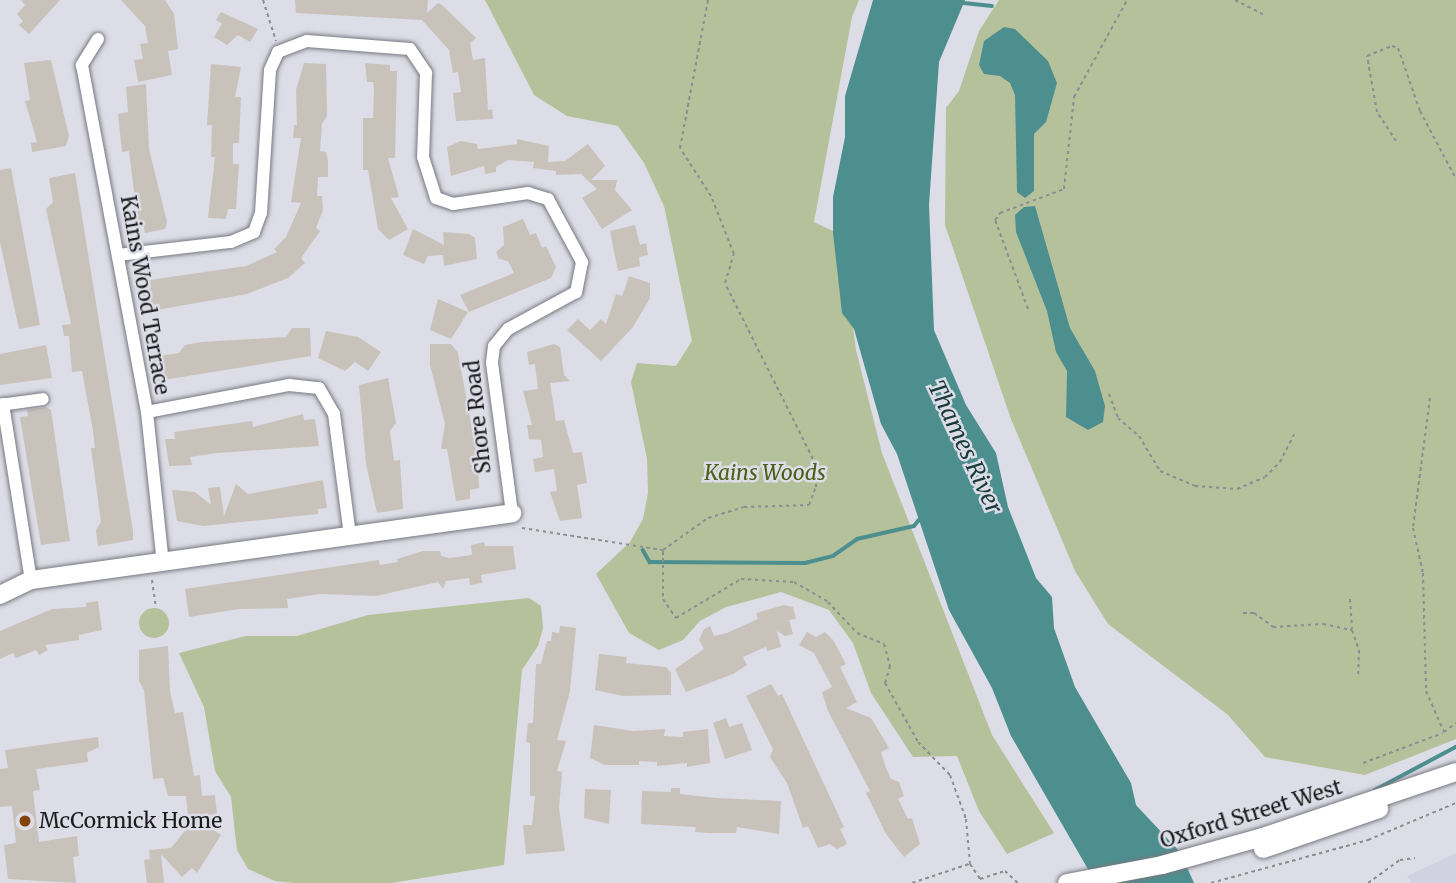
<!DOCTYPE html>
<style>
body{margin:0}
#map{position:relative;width:1456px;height:883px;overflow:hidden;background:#dddde7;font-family:Merriweather,serif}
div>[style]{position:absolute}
.built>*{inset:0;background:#d1d1e2}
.green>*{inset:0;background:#b5c19a}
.round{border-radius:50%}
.water>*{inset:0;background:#4d8f8f}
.stream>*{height:3.5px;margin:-1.75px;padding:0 1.75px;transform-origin:1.75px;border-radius:1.75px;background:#4d8f8f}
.building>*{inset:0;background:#c9c2ba}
.path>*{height:2px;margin-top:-1px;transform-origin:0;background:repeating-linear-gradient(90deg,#8c8c93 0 3.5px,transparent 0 7px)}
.roads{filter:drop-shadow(0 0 2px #787881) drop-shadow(0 0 2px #787881)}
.street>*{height:12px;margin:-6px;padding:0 6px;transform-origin:6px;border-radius:6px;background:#fff}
.secondary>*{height:18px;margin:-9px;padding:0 9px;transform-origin:9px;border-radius:9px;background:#fff}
.dots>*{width:19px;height:19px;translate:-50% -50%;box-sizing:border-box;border:4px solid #dddde7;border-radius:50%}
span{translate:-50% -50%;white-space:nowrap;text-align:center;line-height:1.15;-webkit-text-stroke:5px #dddde7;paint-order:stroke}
.street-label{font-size:21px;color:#1b1b1e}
.park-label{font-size:21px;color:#4d5e16;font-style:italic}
.poi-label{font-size:21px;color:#1b1b1e}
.left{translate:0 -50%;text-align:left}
.water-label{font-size:23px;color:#193a3a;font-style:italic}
</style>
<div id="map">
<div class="built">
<i style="clip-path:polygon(1456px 853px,1456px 883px,1412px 883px,1407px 876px)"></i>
</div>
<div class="green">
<i style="clip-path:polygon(485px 0,859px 0,852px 17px,814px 222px,841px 235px,856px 350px,882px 453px,992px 735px,1054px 833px,1007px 854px,979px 811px,957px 756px,913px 757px,871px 693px,853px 643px,829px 610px,781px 592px,726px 607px,700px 621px,683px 640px,659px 650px,629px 633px,596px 574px,630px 542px,643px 519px,648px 493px,647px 459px,631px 382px,637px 363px,676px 366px,692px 341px,664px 206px,644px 163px,618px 126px,567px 116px,534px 95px)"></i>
<i style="clip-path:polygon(999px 0,1456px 0,1456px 739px,1365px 775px,1265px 757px,1227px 714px,1108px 624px,1075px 571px,1011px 419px,945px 225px,946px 108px,959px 91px,979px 31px)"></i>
<i style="clip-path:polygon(529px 598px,541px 606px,543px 628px,538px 646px,522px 670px,504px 865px,391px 883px,293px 883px,275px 881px,248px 869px,237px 850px,231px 797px,215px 771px,204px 707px,179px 653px,246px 636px,297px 636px,368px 615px)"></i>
<i class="round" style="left:139px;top:608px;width:30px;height:30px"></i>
</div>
<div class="water">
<i style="clip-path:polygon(873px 0,965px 0,939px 62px,929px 205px,934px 330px,966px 405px,996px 453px,1008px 507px,1036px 578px,1052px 597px,1054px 628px,1075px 687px,1131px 783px,1136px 805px,1180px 852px,1194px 883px,1096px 883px,1011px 736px,992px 688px,949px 610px,897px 454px,881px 424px,854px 329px,842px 313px,833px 233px,833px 197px,845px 137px,845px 96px)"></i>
<i style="clip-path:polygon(1004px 27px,1015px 29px,1048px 61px,1057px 83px,1046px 122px,1034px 134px,1034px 191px,1025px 198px,1017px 192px,1015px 95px,1010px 83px,1000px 76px,984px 74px,979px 65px,984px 41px)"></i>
<i style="clip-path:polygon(1035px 206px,1070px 328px,1095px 371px,1105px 406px,1103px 422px,1088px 430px,1066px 417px,1067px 371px,1056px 352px,1047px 311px,1016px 232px,1015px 215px,1024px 207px)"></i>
</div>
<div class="stream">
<i style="left:964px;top:3px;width:28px;rotate:6deg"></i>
<i style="left:643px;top:550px;width:14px;rotate:60deg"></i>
<i style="left:650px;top:562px;width:155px;rotate:0.4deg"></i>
<i style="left:805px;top:563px;width:29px;rotate:-14deg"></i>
<i style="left:833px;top:556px;width:29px;rotate:-35deg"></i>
<i style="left:857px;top:539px;width:58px;rotate:-12.8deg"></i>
<i style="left:914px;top:526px;width:8px;rotate:-50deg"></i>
<i style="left:1375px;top:790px;width:92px;rotate:-28deg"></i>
</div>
<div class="building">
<i style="clip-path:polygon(21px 0,60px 0,29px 34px,19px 25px,23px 21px,17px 14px,25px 5px)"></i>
<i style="clip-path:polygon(121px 0,165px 0,174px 14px,178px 49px,168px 51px,172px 75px,138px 82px,134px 60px,143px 59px,140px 44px,148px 43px,145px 26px)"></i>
<i style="clip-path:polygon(295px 0,428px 0,427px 13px,438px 3px,442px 5px,476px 38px,470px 43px,473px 60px,485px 58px,488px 110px,492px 109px,493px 119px,456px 121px,453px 93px,461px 92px,458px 72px,453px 73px,449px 50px,422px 20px,296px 13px)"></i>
<i style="clip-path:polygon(221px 12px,258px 29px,250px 42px,238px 35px,227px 45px,214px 37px,222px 24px,216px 20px)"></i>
<i style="clip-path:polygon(51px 60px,69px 136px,66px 146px,32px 152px,31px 143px,37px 142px,25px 101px,30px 100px,24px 63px)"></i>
<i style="clip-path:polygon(304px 63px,326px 64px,327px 116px,322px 124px,320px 151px,326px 152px,328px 161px,328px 177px,318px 177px,317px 196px,322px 196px,323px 210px,316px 228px,320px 231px,301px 258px,305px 263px,288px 278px,247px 294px,145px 312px,142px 293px,151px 288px,150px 280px,246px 266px,277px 252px,274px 249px,286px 237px,301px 203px,291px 202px,301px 138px,293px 138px,294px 125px,297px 125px,296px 90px)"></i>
<i style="clip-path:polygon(365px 63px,390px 65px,390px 71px,397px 71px,395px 158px,388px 158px,399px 197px,391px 198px,408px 229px,389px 240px,378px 229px,368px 170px,363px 170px,363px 118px,373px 118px,374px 89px,373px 82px,367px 82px)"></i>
<i style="clip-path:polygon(211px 64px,241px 67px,235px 97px,241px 97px,239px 143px,233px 143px,233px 164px,239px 164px,236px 209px,228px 209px,226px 219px,208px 218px,215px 157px,211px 157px,212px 125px,207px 125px)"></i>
<i style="clip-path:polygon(146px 84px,149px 149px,167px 222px,165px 229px,145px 233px,143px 223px,138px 224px,129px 151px,122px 152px,118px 114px,128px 112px,126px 87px)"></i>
<i style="clip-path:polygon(517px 139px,549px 146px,548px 162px,565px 161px,588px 144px,605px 166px,591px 180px,617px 180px,615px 190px,632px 210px,602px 229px,582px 198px,597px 189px,581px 174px,556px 175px,556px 171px,533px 168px,534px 162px,508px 160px,496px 167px,496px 172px,485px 174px,484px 166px,451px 176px,447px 147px,461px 141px,477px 144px,478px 149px,517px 144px)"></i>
<i style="clip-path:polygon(11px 168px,40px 325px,19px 329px,0 242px,0 170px)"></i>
<i style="clip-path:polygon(75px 173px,133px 531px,133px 540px,98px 546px,96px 530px,101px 522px,91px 448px,95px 448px,93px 431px,82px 371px,72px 372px,69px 336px,64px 336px,62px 325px,71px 324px,46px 209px,53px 202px,49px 178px)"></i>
<i style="clip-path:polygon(523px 219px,530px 235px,536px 233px,542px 248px,546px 246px,556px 267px,551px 278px,469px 312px,460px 295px,514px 273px,508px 261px,499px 259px,496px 252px,504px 245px,503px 227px)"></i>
<i style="clip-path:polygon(635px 225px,640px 245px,646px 243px,648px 255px,639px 257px,640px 266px,618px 271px,610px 231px)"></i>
<i style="clip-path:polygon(413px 229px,444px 245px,443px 232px,469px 234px,475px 238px,477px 259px,444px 266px,443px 255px,428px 256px,424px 264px,403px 255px)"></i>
<i style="clip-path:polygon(629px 276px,650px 283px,650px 298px,633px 327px,601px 361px,567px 330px,578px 319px,590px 330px,601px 319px,606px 324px,616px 294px,622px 296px)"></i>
<i style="clip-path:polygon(438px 299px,468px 312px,451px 339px,430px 330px)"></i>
<i style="clip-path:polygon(292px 328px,310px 328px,311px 356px,157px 381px,153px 357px,179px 353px,185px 345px,201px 342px,286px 337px)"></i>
<i style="clip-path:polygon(326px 331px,358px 337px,381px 352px,368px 371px,355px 362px,345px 371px,318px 358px)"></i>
<i style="clip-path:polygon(430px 344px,451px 344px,458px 353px,478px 461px,479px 488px,470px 490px,470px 499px,456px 501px,447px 449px,441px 449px,445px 424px,430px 365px)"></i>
<i style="clip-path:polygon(554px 344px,560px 347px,564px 375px,570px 381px,550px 383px,556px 421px,564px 420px,573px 453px,582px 452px,587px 483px,577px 485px,582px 518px,560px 521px,550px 492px,557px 491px,554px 469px,535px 472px,533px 459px,543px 457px,541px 440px,529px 439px,527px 425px,532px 425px,523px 391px,538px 389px,535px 364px,529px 365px,527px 352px)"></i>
<i style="clip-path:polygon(46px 345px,52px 378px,0 385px,0 354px)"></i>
<i style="clip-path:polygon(388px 378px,396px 423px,390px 431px,394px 461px,400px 460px,403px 509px,377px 513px,366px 464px,359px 385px)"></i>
<i style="clip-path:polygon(46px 407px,51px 410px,70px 541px,41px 545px,20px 417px,28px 416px,27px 410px)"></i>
<i style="clip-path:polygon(303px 414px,304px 420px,315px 419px,319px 446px,217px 453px,190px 457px,192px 465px,169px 466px,165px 439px,175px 439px,174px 432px,252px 421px,253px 427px)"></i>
<i style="clip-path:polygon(323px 480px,327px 508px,318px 509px,318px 514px,203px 526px,177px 521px,172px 490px,195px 492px,211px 505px,208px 488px,220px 487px,224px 516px,236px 484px,248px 494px)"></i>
<i style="clip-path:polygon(484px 542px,485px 546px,513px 546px,516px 569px,481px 575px,482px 583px,470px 585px,469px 578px,446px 581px,443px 589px,438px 582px,376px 596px,320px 594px,287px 599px,288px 608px,239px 609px,189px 617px,185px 589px,379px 560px,380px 565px,398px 562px,397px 559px,423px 551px,440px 551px,441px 556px,450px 558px,472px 555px,471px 545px)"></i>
<i style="clip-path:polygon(98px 601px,102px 630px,79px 635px,79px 640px,45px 645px,48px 650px,39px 655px,36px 650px,16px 658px,13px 653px,0 659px,0 631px,52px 609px,86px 607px,86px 603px)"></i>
<i style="clip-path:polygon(784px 605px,793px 607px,796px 619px,789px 620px,793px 634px,785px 636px,777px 631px,781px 647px,767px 651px,766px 647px,743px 657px,747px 665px,733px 674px,686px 692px,675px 669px,704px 649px,699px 640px,704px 629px,710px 626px,714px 636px,727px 633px,758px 619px,756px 613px)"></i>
<i style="clip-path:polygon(560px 626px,576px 628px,570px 691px,557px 740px,566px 741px,557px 771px,562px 772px,559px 808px,565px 851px,526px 854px,523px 825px,532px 825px,535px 796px,530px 796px,530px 743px,526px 742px,528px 723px,533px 723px,536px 664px,541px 664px,547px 641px,551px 641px,552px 632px,559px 633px)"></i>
<i style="clip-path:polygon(807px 632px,816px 637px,825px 632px,833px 640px,846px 664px,840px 667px,857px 702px,846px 708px,871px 718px,889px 748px,881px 752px,886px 768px,891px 779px,899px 782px,904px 796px,898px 799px,908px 819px,912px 818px,920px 844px,904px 857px,886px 834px,866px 793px,870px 791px,828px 711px,822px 692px,832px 687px,814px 653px,799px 645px)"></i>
<i style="clip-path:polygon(168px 646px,170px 692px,175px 713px,183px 712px,194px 776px,200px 775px,202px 796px,215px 795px,217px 814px,194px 817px,221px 835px,197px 873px,192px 868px,182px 877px,161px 854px,164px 883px,147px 883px,144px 860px,150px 859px,149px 850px,171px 848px,189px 826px,186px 796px,168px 796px,163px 778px,153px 779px,144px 690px,139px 681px,139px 650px)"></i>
<i style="clip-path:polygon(599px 654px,627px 657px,626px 663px,666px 667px,671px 673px,671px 695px,623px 696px,595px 690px)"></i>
<i style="clip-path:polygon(771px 684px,778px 696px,782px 694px,844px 827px,840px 829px,847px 844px,837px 849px,830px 844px,818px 848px,808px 826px,803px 828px,787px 783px,770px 757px,773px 749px,746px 696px)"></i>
<i style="clip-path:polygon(726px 718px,729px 727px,742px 723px,752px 750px,725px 759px,713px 723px)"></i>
<i style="clip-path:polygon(594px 725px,633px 731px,665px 729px,664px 736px,683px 737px,683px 732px,708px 729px,710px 763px,687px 767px,687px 763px,657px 766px,657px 762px,639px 761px,639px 765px,605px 765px,590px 758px)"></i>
<i style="clip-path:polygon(98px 737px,99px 747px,87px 753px,88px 762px,36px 769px,40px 790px,33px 791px,39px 842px,77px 836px,79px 856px,73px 857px,76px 883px,8px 879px,4px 845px,16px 843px,12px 806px,0 807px,0 769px,8px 768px,5px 750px)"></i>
<i style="clip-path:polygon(671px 788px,680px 788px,680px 794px,717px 798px,781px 801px,779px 834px,737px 827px,736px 833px,709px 833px,695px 832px,696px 827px,641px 824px,642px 791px,671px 792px)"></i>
<i style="clip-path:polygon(585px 789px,611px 790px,609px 824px,584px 818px)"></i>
</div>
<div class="path">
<i style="left:263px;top:0;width:43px;rotate:72.4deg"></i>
<i style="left:1235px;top:0;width:34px;rotate:27deg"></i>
<i style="left:1396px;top:141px;width:35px;rotate:-123deg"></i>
<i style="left:1377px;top:112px;width:57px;rotate:-100.1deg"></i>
<i style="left:1367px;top:56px;width:27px;rotate:-22deg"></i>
<i style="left:1392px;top:46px;width:6px;rotate:18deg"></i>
<i style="left:1398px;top:48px;width:67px;rotate:70.8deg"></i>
<i style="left:1420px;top:111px;width:77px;rotate:62.1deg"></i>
<i style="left:1028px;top:309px;width:95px;rotate:-110.3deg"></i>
<i style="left:995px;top:220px;width:9px;rotate:-54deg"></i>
<i style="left:1000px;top:213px;width:68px;rotate:-20.6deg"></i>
<i style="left:1064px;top:189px;width:93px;rotate:-83.8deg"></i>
<i style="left:1074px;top:97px;width:111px;rotate:-61.3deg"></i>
<i style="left:1109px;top:394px;width:26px;rotate:69deg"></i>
<i style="left:1118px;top:418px;width:28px;rotate:41deg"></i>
<i style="left:1139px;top:436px;width:41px;rotate:59deg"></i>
<i style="left:1160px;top:471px;width:38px;rotate:23deg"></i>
<i style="left:1195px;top:486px;width:42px;rotate:4.1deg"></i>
<i style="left:1237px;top:489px;width:30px;rotate:-23deg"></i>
<i style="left:1265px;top:477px;width:21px;rotate:-45deg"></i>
<i style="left:1280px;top:462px;width:31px;rotate:-63deg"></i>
<i style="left:1430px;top:398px;width:131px;rotate:97.5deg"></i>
<i style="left:1413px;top:528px;width:46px;rotate:77.5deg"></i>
<i style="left:1423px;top:573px;width:118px;rotate:88.5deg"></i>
<i style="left:1426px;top:691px;width:45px;rotate:66.3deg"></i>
<i style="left:1444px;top:732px;width:15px;rotate:-37deg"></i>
<i style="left:522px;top:528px;width:143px;rotate:8.9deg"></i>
<i style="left:663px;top:550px;width:55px;rotate:-35.4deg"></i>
<i style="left:708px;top:518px;width:38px;rotate:-17deg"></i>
<i style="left:744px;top:507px;width:65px;rotate:-1.8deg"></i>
<i style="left:809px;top:505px;width:19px;rotate:-69deg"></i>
<i style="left:816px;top:487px;width:22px;rotate:-90deg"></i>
<i style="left:816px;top:465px;width:203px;rotate:-116.6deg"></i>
<i style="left:725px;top:283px;width:30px;rotate:-73deg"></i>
<i style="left:734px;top:254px;width:62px;rotate:-111.6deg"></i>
<i style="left:711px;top:196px;width:57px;rotate:-122.9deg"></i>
<i style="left:680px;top:148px;width:151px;rotate:-79.3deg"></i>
<i style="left:663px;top:551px;width:48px;rotate:90deg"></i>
<i style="left:663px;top:599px;width:23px;rotate:56deg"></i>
<i style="left:676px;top:618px;width:76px;rotate:-31deg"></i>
<i style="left:741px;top:579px;width:53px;rotate:3.2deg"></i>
<i style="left:794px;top:582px;width:39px;rotate:30deg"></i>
<i style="left:828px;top:602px;width:42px;rotate:46.9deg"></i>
<i style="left:857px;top:633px;width:29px;rotate:22deg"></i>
<i style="left:884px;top:644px;width:23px;rotate:75deg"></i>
<i style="left:890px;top:666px;width:18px;rotate:106deg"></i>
<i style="left:885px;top:683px;width:68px;rotate:60.8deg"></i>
<i style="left:918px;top:742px;width:46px;rotate:45.9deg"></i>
<i style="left:950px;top:775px;width:47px;rotate:70deg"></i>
<i style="left:966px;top:819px;width:45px;rotate:84.9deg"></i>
<i style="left:970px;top:864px;width:18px;rotate:56deg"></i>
<i style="left:980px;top:879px;width:26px;rotate:-18deg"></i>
<i style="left:1005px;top:871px;width:18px;rotate:43deg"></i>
<i style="left:152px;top:580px;width:28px;rotate:82deg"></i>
<i style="left:1350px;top:599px;width:30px;rotate:86deg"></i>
<i style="left:1243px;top:613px;width:11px"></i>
<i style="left:1254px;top:613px;width:24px;rotate:36deg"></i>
<i style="left:1273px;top:627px;width:50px;rotate:-3.4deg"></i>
<i style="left:1323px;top:624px;width:30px;rotate:12deg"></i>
<i style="left:1352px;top:630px;width:21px;rotate:71deg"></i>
<i style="left:1359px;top:650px;width:26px;rotate:92deg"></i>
<i style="left:1363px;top:763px;width:85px;rotate:-20.6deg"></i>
<i style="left:912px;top:883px;width:60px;rotate:-18.4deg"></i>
<i style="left:1211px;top:883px;width:163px;rotate:-15.3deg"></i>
<i style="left:1368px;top:840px;width:95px;rotate:-22.8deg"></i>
<i style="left:1368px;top:883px;width:39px;rotate:-36deg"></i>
<i style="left:1400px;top:860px;width:15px;rotate:-8deg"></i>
</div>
<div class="roads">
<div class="street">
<i style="left:98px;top:39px;width:31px;rotate:122deg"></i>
<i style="left:82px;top:65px;width:353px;rotate:79.4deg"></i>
<i style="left:147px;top:412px;width:152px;rotate:84deg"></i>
<i style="left:118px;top:255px;width:114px;rotate:-6.6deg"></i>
<i style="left:231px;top:242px;width:25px;rotate:-23deg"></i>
<i style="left:254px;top:232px;width:20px;rotate:-70deg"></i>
<i style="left:261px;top:213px;width:143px;rotate:-86.4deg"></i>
<i style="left:270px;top:70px;width:20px;rotate:-66deg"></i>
<i style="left:278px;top:52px;width:31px;rotate:-21deg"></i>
<i style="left:307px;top:41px;width:103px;rotate:4.4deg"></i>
<i style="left:410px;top:49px;width:29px;rotate:56deg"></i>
<i style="left:426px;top:73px;width:84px;rotate:92deg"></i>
<i style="left:423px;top:157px;width:43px;rotate:72.4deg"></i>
<i style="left:436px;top:198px;width:18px;rotate:19deg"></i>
<i style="left:453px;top:204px;width:76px;rotate:-8.3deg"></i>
<i style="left:528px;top:193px;width:21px;rotate:17deg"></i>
<i style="left:548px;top:199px;width:72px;rotate:61.6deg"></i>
<i style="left:582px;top:262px;width:31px;rotate:101deg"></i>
<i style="left:576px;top:292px;width:77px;rotate:151.4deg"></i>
<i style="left:508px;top:329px;width:22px;rotate:129deg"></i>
<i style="left:494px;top:346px;width:17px;rotate:97deg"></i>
<i style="left:492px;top:363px;width:151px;rotate:82.4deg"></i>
<i style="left:3px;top:404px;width:178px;rotate:81deg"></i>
<i style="left:0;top:405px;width:43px;rotate:-7.9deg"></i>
<i style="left:147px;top:412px;width:145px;rotate:-10.8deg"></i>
<i style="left:289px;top:385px;width:30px;rotate:6deg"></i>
<i style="left:319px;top:388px;width:30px;rotate:60deg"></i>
<i style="left:334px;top:414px;width:123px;rotate:82.5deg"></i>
</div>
<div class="secondary">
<i style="left:0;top:595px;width:34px;rotate:-26deg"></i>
<i style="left:31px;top:580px;width:486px;rotate:-7.9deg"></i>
<i style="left:1263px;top:849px;width:123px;rotate:-19deg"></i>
<i style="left:1067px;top:883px;width:97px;rotate:-10.7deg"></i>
<i style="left:1162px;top:865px;width:105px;rotate:-15.5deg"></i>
<i style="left:1263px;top:837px;width:204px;rotate:-18.6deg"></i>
</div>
</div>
<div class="dots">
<i style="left:25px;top:821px;background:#824308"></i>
</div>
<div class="street-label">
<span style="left:145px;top:295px;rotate:80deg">Kains Wood Terrace</span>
<span style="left:478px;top:417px;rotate:-96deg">Shore Road</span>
<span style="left:1251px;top:814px;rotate:-17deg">Oxford Street West</span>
</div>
<div class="park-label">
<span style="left:765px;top:473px">Kains Woods</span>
</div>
<div class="poi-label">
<span class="left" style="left:39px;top:821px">McCormick Home</span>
</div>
<div class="water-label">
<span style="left:965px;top:447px;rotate:65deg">Thames River</span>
</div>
</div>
